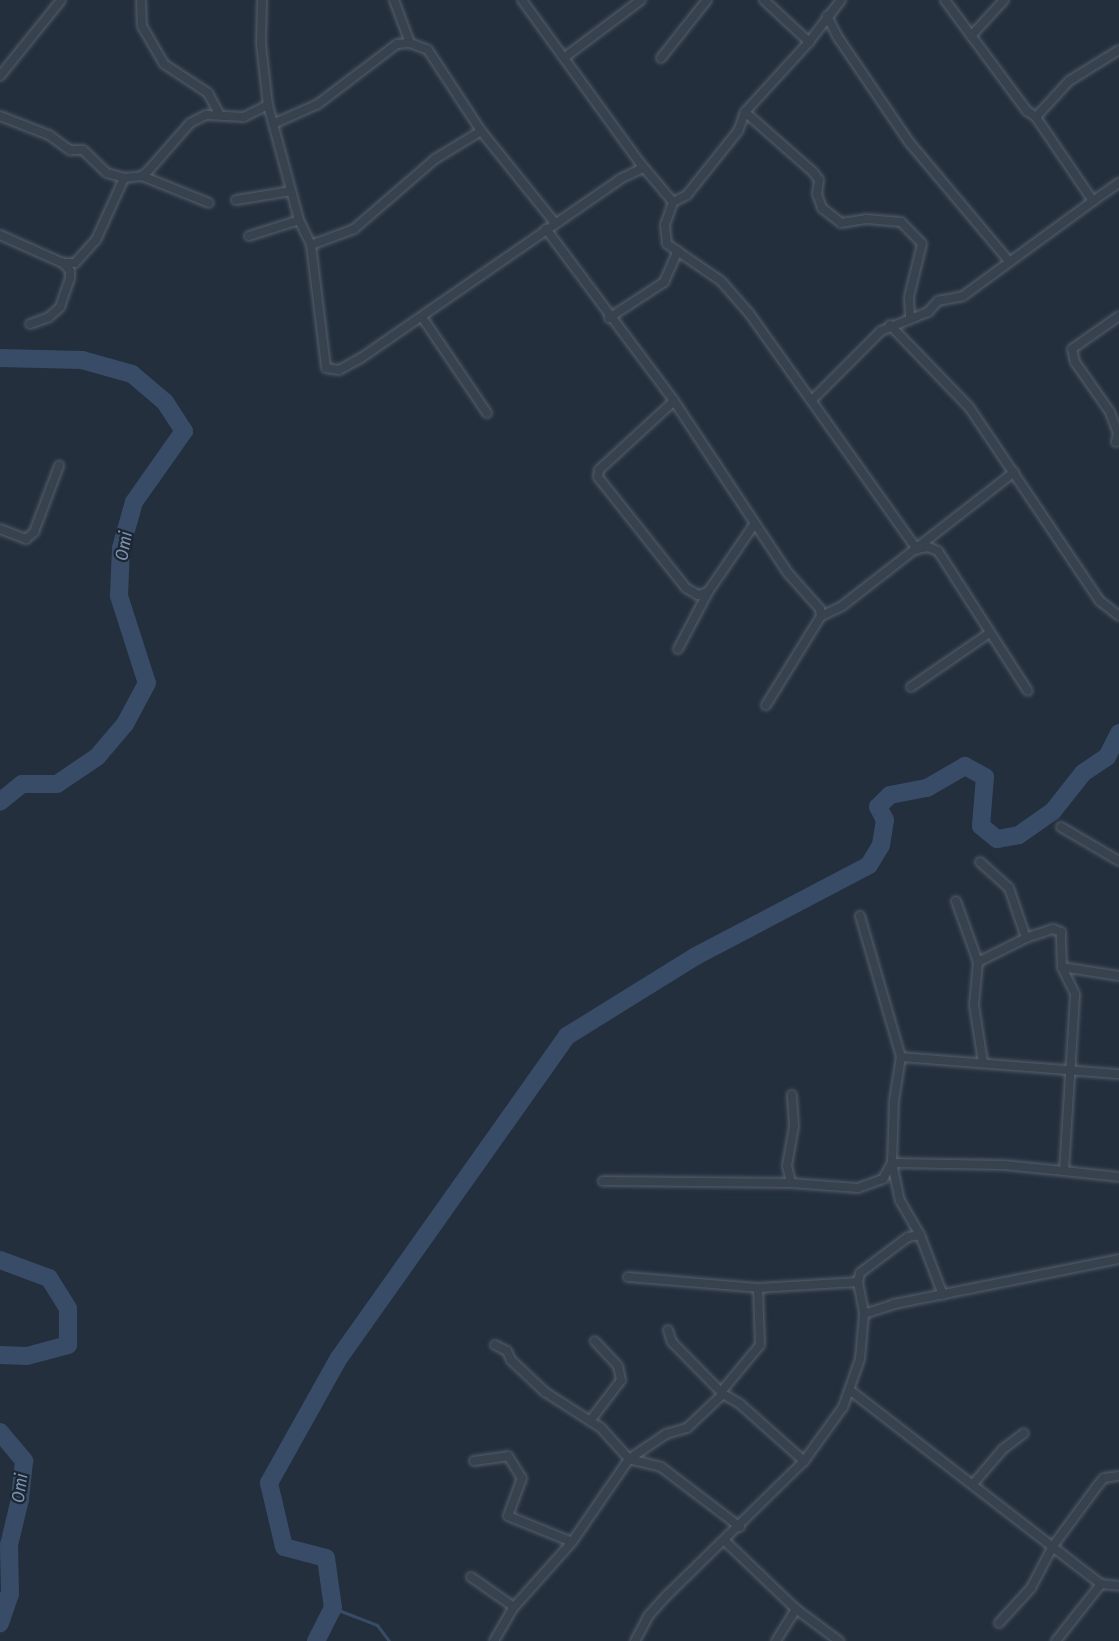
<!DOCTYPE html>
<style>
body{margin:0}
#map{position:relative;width:1119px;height:1641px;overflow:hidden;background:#242f3e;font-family:"Fira Sans Condensed",sans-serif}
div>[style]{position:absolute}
.stream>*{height:3px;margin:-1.5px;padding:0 1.5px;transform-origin:1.5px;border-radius:1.5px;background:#394c67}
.river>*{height:18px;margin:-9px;padding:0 9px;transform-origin:9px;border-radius:9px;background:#394c67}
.roads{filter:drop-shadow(0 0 2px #565f6c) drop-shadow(0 0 2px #565f6c)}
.minor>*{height:8px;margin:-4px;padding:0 4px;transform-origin:4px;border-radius:4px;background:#38414e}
span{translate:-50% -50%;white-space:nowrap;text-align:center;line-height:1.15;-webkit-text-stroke:4.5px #1d2633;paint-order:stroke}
.water-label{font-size:18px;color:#7c92b1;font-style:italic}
</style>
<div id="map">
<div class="stream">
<i style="left:0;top:1593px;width:10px;rotate:6deg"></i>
<i style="left:333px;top:1608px;width:47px;rotate:21.1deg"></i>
<i style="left:377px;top:1625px;width:20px;rotate:53deg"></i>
</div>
<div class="river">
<i style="left:0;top:358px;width:82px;rotate:1.4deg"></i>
<i style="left:82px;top:360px;width:52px;rotate:15.6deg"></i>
<i style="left:132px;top:374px;width:43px;rotate:40.3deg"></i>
<i style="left:165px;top:402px;width:35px;rotate:57deg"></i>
<i style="left:184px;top:431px;width:87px;rotate:125.2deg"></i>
<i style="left:134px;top:502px;width:48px;rotate:105.8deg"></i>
<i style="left:121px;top:548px;width:48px;rotate:92.4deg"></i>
<i style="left:119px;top:596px;width:91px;rotate:72.2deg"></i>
<i style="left:147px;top:683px;width:47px;rotate:118.2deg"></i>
<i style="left:125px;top:724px;width:43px;rotate:130.3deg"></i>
<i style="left:97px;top:757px;width:48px;rotate:146deg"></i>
<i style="left:57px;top:784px;width:35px;rotate:180deg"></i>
<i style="left:22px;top:784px;width:28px;rotate:141deg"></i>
<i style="left:0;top:1260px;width:52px;rotate:20.2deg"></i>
<i style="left:49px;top:1278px;width:36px;rotate:58deg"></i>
<i style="left:68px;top:1309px;width:36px;rotate:90deg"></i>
<i style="left:68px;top:1345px;width:42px;rotate:165deg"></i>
<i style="left:27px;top:1356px;width:27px;rotate:-178deg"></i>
<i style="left:0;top:1432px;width:38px;rotate:50deg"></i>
<i style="left:24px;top:1461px;width:38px;rotate:96deg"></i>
<i style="left:20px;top:1499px;width:47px;rotate:103.4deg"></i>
<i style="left:9px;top:1545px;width:49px;rotate:88.8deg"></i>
<i style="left:10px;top:1594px;width:31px;rotate:109deg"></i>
<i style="left:316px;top:1641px;width:37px;rotate:-63deg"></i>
<i style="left:333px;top:1608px;width:50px;rotate:-98deg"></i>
<i style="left:326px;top:1558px;width:43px;rotate:-165.3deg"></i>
<i style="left:284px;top:1547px;width:66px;rotate:-103.2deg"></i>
<i style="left:269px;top:1483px;width:143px;rotate:-60.8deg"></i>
<i style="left:339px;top:1358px;width:395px;rotate:-54.7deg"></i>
<i style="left:567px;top:1036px;width:152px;rotate:-31.8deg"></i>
<i style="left:696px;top:956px;width:195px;rotate:-27.7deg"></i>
<i style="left:869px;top:865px;width:23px;rotate:-59deg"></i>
<i style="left:881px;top:845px;width:25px;rotate:-81deg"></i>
<i style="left:885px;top:820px;width:15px;rotate:-118deg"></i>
<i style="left:878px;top:807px;width:17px;rotate:-45deg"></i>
<i style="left:890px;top:795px;width:38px;rotate:-11deg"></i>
<i style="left:927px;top:788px;width:44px;rotate:-30.1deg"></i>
<i style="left:965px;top:766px;width:23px;rotate:29deg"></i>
<i style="left:985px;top:777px;width:49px;rotate:94.7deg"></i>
<i style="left:981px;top:826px;width:21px;rotate:39deg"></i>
<i style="left:997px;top:839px;width:22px;rotate:-10deg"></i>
<i style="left:1019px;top:835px;width:42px;rotate:-35.2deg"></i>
<i style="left:1053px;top:811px;width:48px;rotate:-51.7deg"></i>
<i style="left:1083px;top:773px;width:29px;rotate:-34deg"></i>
<i style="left:1107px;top:757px;width:27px;rotate:-63deg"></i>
</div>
<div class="roads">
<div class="minor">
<i style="left:141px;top:0;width:26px;rotate:88deg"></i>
<i style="left:142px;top:26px;width:44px;rotate:59.9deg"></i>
<i style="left:164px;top:64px;width:53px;rotate:33.4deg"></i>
<i style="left:208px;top:93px;width:24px;rotate:62deg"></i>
<i style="left:262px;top:0;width:44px;rotate:91.3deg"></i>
<i style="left:261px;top:44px;width:61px;rotate:83.5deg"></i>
<i style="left:268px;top:105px;width:119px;rotate:74.9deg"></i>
<i style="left:299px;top:220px;width:28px;rotate:64deg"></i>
<i style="left:311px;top:245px;width:124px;rotate:83deg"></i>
<i style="left:326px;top:368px;width:13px;rotate:9deg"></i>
<i style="left:339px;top:370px;width:25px;rotate:-29deg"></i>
<i style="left:361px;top:358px;width:315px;rotate:-34.6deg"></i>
<i style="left:620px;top:179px;width:25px;rotate:-26deg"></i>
<i style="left:643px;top:168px;width:6px;rotate:-121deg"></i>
<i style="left:394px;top:0;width:46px;rotate:69.6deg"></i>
<i style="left:522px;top:0;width:201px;rotate:54.1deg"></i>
<i style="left:640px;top:163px;width:51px;rotate:49.8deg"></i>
<i style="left:764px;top:0;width:62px;rotate:43deg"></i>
<i style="left:841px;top:0;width:53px;rotate:127.3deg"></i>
<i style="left:809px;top:42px;width:95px;rotate:132.4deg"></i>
<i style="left:745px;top:112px;width:20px;rotate:110deg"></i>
<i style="left:738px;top:131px;width:82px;rotate:128.6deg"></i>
<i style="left:687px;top:195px;width:16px;rotate:153deg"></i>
<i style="left:673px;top:202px;width:24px;rotate:109deg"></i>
<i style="left:665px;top:225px;width:19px;rotate:84deg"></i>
<i style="left:667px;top:244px;width:65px;rotate:34.4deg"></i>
<i style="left:721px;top:281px;width:43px;rotate:48.8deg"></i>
<i style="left:749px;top:313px;width:290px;rotate:54.6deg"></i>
<i style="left:917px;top:549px;width:11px;rotate:-10deg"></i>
<i style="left:928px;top:547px;width:11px;rotate:22deg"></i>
<i style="left:938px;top:551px;width:166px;rotate:57.3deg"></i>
<i style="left:827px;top:16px;width:22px;rotate:63deg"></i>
<i style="left:837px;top:36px;width:128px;rotate:55.8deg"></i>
<i style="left:909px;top:142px;width:154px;rotate:50deg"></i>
<i style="left:971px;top:36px;width:49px;rotate:-47.5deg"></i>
<i style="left:565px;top:57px;width:95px;rotate:-36.9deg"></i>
<i style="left:661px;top:58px;width:74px;rotate:-51.6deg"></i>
<i style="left:0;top:76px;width:97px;rotate:-51.2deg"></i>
<i style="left:745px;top:112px;width:91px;rotate:41.4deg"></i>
<i style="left:813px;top:172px;width:10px;rotate:53deg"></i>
<i style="left:819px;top:180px;width:14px;rotate:98deg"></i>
<i style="left:817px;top:194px;width:15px;rotate:70deg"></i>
<i style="left:822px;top:208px;width:24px;rotate:38deg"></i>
<i style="left:841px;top:223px;width:25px;rotate:-9deg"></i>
<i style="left:866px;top:219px;width:35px;rotate:5deg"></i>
<i style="left:901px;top:222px;width:30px;rotate:46deg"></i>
<i style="left:922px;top:244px;width:55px;rotate:103.8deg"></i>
<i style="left:909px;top:297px;width:20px;rotate:87deg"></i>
<i style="left:0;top:116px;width:53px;rotate:21.2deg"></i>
<i style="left:49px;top:135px;width:26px;rotate:36deg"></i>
<i style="left:70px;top:150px;width:13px"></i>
<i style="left:83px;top:150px;width:33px;rotate:44deg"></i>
<i style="left:107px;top:173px;width:18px;rotate:16deg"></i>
<i style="left:1036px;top:117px;width:49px;rotate:-47.5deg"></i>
<i style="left:1069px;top:81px;width:59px;rotate:-31.8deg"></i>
<i style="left:273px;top:124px;width:49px;rotate:-24deg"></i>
<i style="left:318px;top:104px;width:99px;rotate:-37.2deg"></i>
<i style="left:397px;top:44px;width:13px;rotate:-4deg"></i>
<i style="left:410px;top:43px;width:19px;rotate:21deg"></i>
<i style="left:428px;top:50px;width:97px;rotate:56.8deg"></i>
<i style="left:481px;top:131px;width:118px;rotate:51.2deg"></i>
<i style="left:142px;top:176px;width:72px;rotate:21.9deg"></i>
<i style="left:236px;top:200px;width:56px;rotate:-9.3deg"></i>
<i style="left:1093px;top:201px;width:32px;rotate:-35deg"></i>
<i style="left:546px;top:229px;width:214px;rotate:53.3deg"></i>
<i style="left:674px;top:401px;width:206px;rotate:56.5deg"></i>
<i style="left:788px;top:573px;width:48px;rotate:48.4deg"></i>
<i style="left:820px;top:609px;width:7px;rotate:82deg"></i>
<i style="left:821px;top:616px;width:105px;rotate:121.7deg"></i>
<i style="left:0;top:235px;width:69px;rotate:24deg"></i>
<i style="left:249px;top:236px;width:52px;rotate:-17.7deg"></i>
<i style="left:311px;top:245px;width:46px;rotate:-20.4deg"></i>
<i style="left:354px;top:229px;width:107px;rotate:-40.8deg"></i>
<i style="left:435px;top:159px;width:54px;rotate:-31.3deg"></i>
<i style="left:422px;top:317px;width:116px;rotate:55.9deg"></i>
<i style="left:609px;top:318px;width:66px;rotate:-33.2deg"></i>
<i style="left:664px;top:282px;width:34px;rotate:-66deg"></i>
<i style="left:30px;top:324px;width:20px;rotate:-20deg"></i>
<i style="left:49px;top:317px;width:15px;rotate:-42deg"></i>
<i style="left:60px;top:307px;width:31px;rotate:-71deg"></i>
<i style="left:70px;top:278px;width:7px;rotate:-90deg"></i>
<i style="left:70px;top:271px;width:11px;rotate:-131deg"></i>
<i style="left:63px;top:263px;width:12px"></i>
<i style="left:75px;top:263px;width:31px;rotate:-48deg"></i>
<i style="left:96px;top:240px;width:68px;rotate:-65.7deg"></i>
<i style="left:124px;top:178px;width:18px;rotate:-6deg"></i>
<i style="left:142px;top:176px;width:9px;rotate:-41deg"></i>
<i style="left:149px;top:170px;width:62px;rotate:-48.9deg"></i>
<i style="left:190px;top:123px;width:18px;rotate:-27deg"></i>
<i style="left:206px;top:115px;width:38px;rotate:3deg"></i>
<i style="left:244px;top:117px;width:27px;rotate:-27deg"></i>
<i style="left:890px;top:325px;width:114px;rotate:46.1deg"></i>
<i style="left:969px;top:407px;width:234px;rotate:56deg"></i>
<i style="left:1100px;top:601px;width:24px;rotate:38deg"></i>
<i style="left:813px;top:399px;width:96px;rotate:-45deg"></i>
<i style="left:881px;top:331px;width:51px;rotate:-22deg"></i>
<i style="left:928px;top:312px;width:15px;rotate:-48deg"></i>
<i style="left:938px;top:301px;width:25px;rotate:-11deg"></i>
<i style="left:963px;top:296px;width:161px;rotate:-36.2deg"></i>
<i style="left:1093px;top:201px;width:102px;rotate:-124.2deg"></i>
<i style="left:1036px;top:117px;width:11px;rotate:-146deg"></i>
<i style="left:1027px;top:111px;width:138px;rotate:-126.5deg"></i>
<i style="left:674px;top:401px;width:102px;rotate:137.4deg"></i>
<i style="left:599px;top:470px;width:7px;rotate:98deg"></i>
<i style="left:598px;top:477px;width:142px;rotate:51.6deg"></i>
<i style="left:686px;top:588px;width:14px;rotate:30deg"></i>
<i style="left:698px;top:595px;width:10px;rotate:-17deg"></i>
<i style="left:708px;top:592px;width:83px;rotate:-55.7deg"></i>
<i style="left:1116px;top:442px;width:9px;rotate:-77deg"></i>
<i style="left:1118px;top:433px;width:22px;rotate:-111deg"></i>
<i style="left:1110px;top:412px;width:61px;rotate:-125deg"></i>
<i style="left:1075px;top:362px;width:13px;rotate:-103deg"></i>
<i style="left:1072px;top:349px;width:57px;rotate:-35.1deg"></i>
<i style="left:0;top:529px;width:28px;rotate:21deg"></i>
<i style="left:26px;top:539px;width:11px;rotate:-41deg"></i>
<i style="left:34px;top:532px;width:71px;rotate:-69.3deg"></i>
<i style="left:821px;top:616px;width:23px;rotate:-25deg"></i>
<i style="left:842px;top:606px;width:218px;rotate:-37.9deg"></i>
<i style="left:678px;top:649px;width:64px;rotate:-62.2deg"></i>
<i style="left:911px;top:687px;width:93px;rotate:-34.5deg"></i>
<i style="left:1061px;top:827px;width:67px;rotate:30.4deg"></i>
<i style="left:980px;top:862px;width:39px;rotate:42deg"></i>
<i style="left:1009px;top:888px;width:53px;rotate:71.2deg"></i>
<i style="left:956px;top:901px;width:65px;rotate:70.2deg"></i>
<i style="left:1062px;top:967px;width:58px;rotate:9deg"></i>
<i style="left:901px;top:1057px;width:219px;rotate:4.5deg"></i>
<i style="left:1064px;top:1171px;width:55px;rotate:6.2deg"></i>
<i style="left:603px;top:1181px;width:188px;rotate:0.6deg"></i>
<i style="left:791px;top:1183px;width:67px;rotate:4.3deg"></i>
<i style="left:858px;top:1188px;width:27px;rotate:-20deg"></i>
<i style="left:883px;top:1179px;width:18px;rotate:-61deg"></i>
<i style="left:892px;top:1163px;width:62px;rotate:-88.2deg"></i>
<i style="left:894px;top:1101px;width:45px;rotate:-81deg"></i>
<i style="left:901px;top:1057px;width:147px;rotate:-106.2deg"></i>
<i style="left:791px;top:1183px;width:17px;rotate:-103deg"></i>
<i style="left:787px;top:1166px;width:41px;rotate:-80.1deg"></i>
<i style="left:794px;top:1126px;width:31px;rotate:-94deg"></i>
<i style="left:920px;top:1235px;width:64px;rotate:69deg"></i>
<i style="left:628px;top:1277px;width:130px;rotate:4.8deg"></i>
<i style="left:758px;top:1288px;width:100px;rotate:-3.4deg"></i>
<i style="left:858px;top:1282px;width:33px;rotate:79deg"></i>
<i style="left:864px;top:1314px;width:45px;rotate:95.1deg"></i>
<i style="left:860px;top:1359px;width:51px;rotate:109.5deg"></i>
<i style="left:843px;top:1407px;width:67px;rotate:125.8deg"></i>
<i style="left:804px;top:1461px;width:192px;rotate:135.6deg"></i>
<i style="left:667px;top:1595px;width:27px;rotate:132deg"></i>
<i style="left:649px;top:1615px;width:30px;rotate:118deg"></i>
<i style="left:858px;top:1282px;width:9px;rotate:-77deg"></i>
<i style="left:860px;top:1273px;width:60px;rotate:-36.9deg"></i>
<i style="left:908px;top:1237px;width:12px;rotate:-9deg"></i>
<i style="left:920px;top:1235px;width:39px;rotate:-120deg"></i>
<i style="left:900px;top:1201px;width:39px;rotate:-102deg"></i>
<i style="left:892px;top:1163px;width:112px;rotate:1deg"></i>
<i style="left:1004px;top:1165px;width:60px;rotate:5.7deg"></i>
<i style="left:1064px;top:1171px;width:177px;rotate:-86.4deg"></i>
<i style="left:1075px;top:994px;width:30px;rotate:-116deg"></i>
<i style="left:1062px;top:967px;width:35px;rotate:-92deg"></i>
<i style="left:1061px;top:932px;width:9px;rotate:-159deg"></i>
<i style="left:1053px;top:929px;width:28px;rotate:162deg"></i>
<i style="left:1026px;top:938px;width:54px;rotate:153.4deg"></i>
<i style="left:978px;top:962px;width:43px;rotate:95.3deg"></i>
<i style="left:974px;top:1005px;width:58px;rotate:81deg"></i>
<i style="left:864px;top:1314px;width:32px;rotate:-18deg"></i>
<i style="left:894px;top:1304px;width:229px;rotate:-11.3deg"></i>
<i style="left:668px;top:1330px;width:13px;rotate:72deg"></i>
<i style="left:672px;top:1342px;width:70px;rotate:45.6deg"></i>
<i style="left:721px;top:1392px;width:61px;rotate:-50.3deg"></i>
<i style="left:760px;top:1345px;width:57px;rotate:-92deg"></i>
<i style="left:495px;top:1345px;width:13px;rotate:27deg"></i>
<i style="left:507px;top:1351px;width:10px;rotate:66deg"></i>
<i style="left:511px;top:1360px;width:47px;rotate:43.3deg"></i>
<i style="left:545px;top:1392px;width:67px;rotate:32.7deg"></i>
<i style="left:601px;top:1428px;width:42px;rotate:47.9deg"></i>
<i style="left:629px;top:1459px;width:33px;rotate:14deg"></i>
<i style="left:661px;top:1467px;width:99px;rotate:37.2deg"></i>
<i style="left:851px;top:1391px;width:316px;rotate:37.7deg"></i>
<i style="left:1101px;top:1584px;width:73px;rotate:128.3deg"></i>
<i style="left:590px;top:1421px;width:51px;rotate:-52.9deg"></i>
<i style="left:621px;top:1380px;width:14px;rotate:-102deg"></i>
<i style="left:618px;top:1366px;width:34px;rotate:-133deg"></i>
<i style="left:474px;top:1461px;width:34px;rotate:-8deg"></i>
<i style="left:508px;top:1456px;width:26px;rotate:58deg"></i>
<i style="left:522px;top:1478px;width:40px;rotate:110.2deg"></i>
<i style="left:508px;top:1516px;width:69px;rotate:22.1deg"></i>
<i style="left:973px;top:1484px;width:46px;rotate:-49.4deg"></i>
<i style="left:1003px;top:1449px;width:26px;rotate:-37deg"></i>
<i style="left:725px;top:1541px;width:98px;rotate:43.8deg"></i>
<i style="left:796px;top:1609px;width:54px;rotate:36.7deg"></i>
<i style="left:471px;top:1577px;width:52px;rotate:34.9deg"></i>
<i style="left:1101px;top:1584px;width:18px;rotate:6deg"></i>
<i style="left:999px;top:1623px;width:47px;rotate:-47.6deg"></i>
<i style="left:1031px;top:1588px;width:47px;rotate:-62.4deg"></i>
<i style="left:1053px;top:1546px;width:76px;rotate:-53.6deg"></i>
<i style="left:1098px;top:1485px;width:9px;rotate:-49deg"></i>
<i style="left:1104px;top:1478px;width:15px;rotate:-8deg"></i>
<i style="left:494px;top:1641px;width:39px;rotate:-60deg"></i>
<i style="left:514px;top:1607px;width:87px;rotate:-48.3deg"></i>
<i style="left:572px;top:1542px;width:101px;rotate:-55.5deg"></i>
<i style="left:629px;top:1459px;width:45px;rotate:-34deg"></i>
<i style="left:666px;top:1434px;width:22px;rotate:-16deg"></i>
<i style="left:687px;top:1428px;width:50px;rotate:-43.4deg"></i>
<i style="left:723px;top:1394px;width:20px;rotate:30deg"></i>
<i style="left:740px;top:1404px;width:86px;rotate:41.7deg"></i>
<i style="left:776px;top:1641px;width:38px;rotate:-58deg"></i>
</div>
</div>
<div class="water-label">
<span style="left:124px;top:546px;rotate:-80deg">Omi</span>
<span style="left:20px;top:1488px;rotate:-82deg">Omi</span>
</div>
</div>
